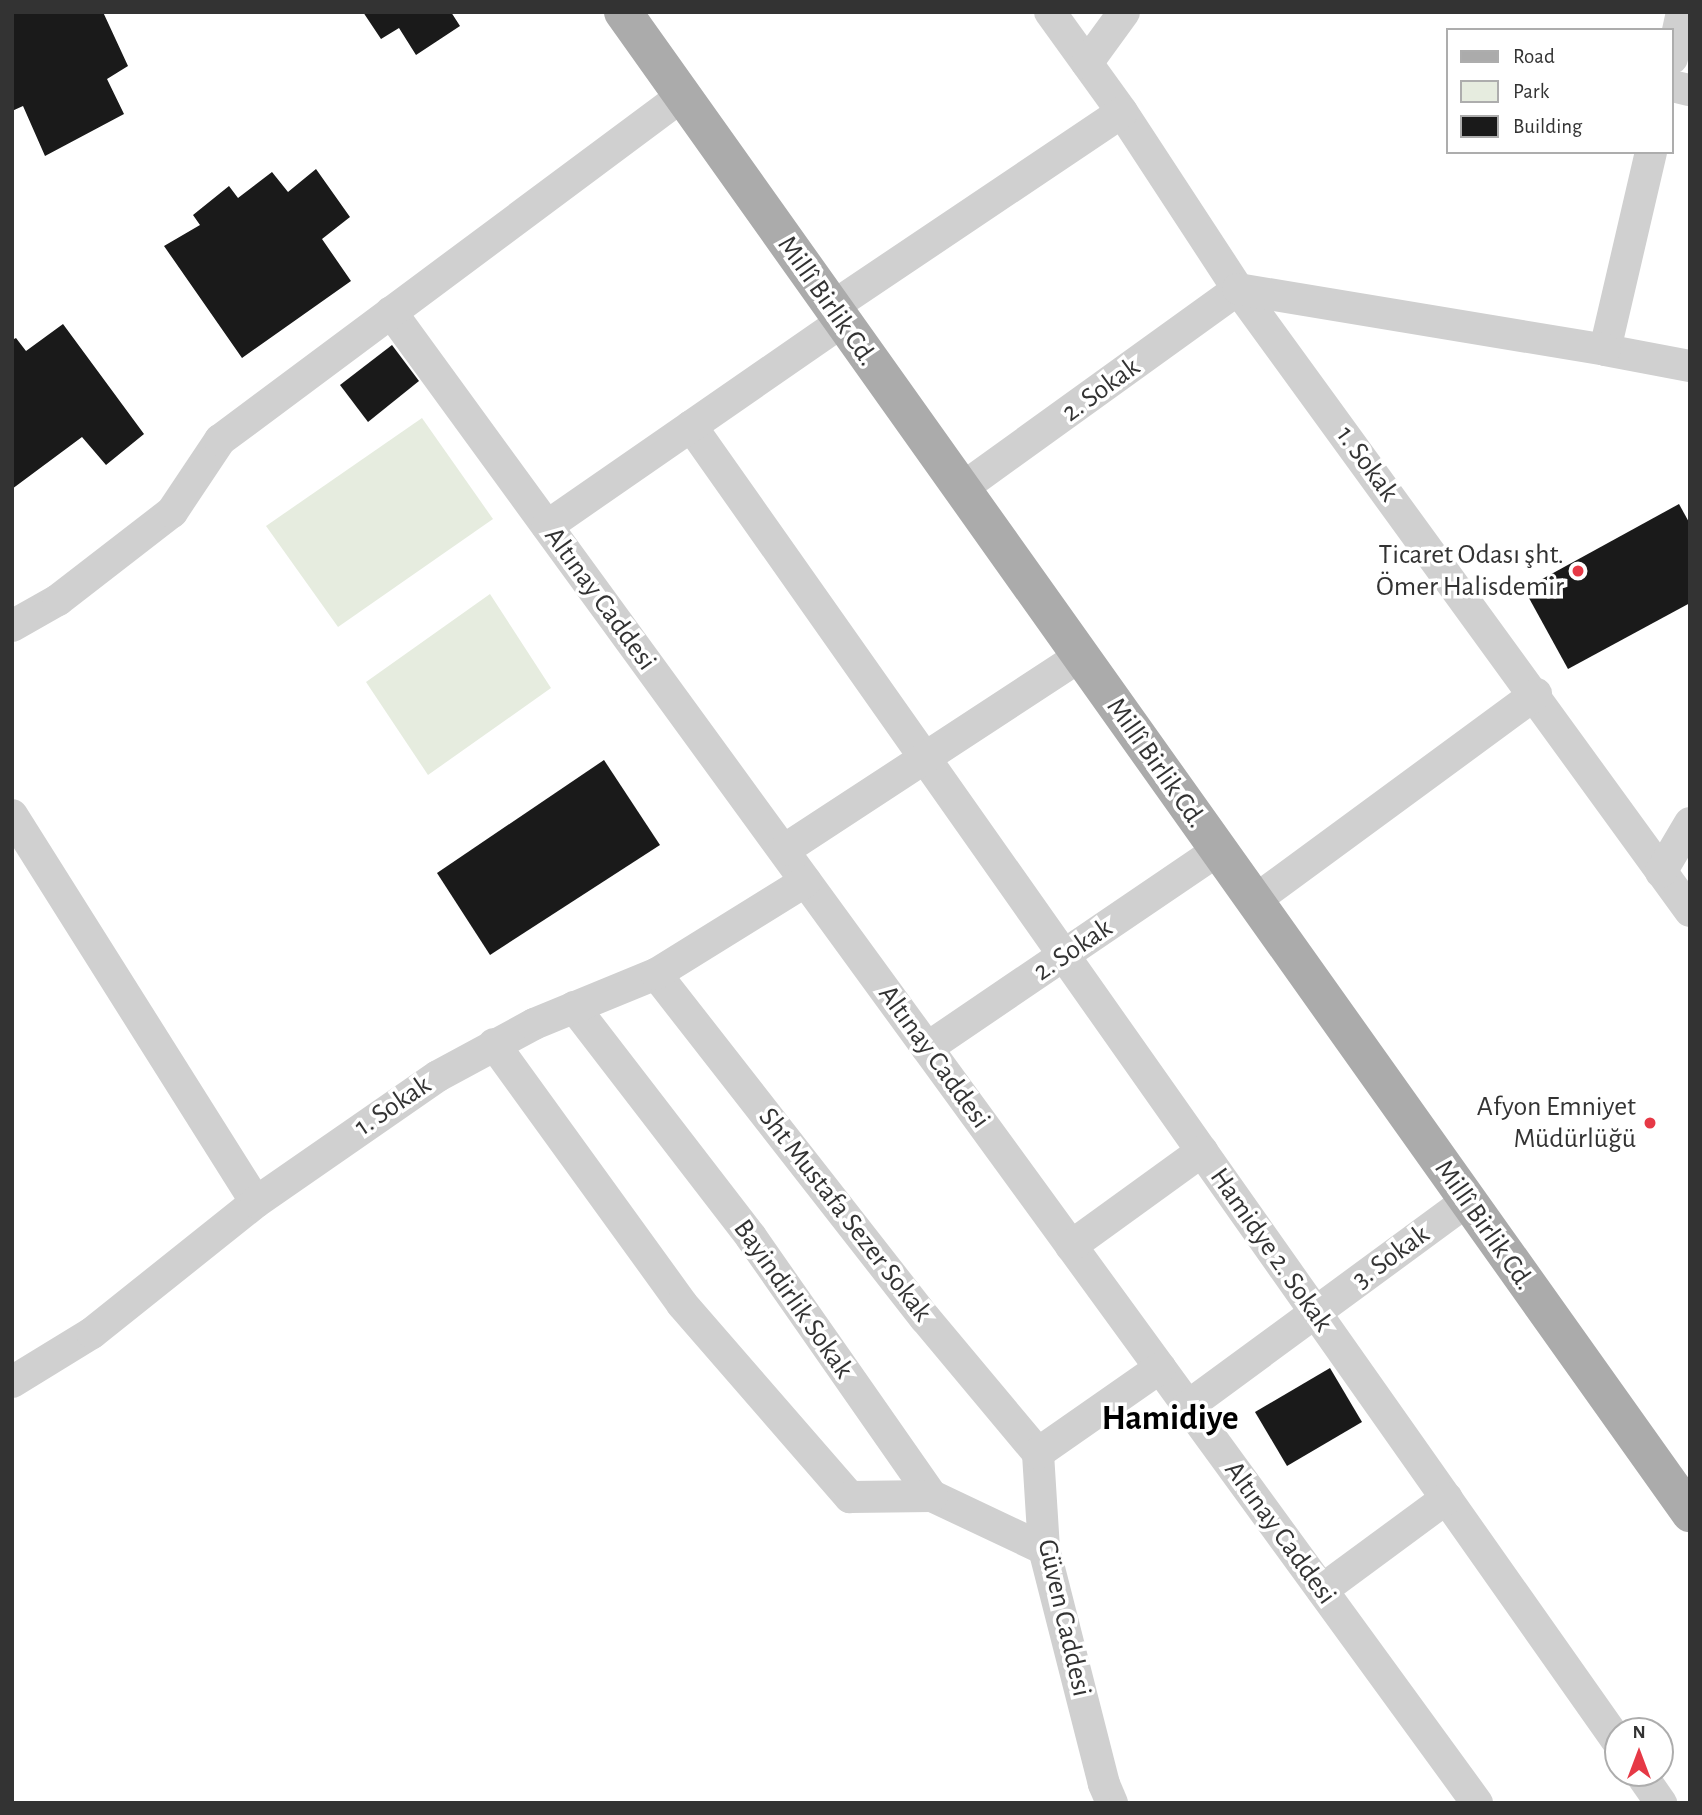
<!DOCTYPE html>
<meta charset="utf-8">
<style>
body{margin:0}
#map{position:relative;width:1702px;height:1815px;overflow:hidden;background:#fff;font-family:"Alegreya Sans",sans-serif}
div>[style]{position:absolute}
.green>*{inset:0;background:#e6ecdf}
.building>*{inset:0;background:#1a1a1a}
.street>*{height:32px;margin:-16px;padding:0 16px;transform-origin:16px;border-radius:16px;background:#d0d0d0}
.primary>*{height:38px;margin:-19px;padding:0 19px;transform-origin:19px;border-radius:19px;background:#ababab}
.dots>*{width:19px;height:19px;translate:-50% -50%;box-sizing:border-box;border:4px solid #fff;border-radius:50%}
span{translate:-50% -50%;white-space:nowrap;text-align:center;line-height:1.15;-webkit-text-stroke:7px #fff;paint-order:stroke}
.street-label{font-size:28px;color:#333}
.poi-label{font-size:28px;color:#333}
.right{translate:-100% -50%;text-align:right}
.district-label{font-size:35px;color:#000;font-weight:700}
.frame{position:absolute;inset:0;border:14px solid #333;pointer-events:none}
.legend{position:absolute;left:1446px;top:28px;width:228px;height:126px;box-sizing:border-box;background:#fff;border:2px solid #adadad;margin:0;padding:9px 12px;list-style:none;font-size:21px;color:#333}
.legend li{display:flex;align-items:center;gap:14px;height:35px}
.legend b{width:35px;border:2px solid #adadad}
.north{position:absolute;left:1604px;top:1717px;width:70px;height:70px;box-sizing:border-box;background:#fff;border:2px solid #adadad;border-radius:50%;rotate:0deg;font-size:19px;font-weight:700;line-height:28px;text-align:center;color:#333}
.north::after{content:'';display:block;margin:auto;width:24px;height:32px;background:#e63946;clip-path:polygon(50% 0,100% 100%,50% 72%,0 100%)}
</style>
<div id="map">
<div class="green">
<i style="clip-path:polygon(422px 418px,493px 519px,338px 627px,266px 526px)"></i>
<i style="clip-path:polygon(490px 594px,551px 688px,428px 775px,366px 682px)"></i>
</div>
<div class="building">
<i style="clip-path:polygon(12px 12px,103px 12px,128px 66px,107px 79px,124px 114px,45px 156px,23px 106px,12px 111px)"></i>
<i style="clip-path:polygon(363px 12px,451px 12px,460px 26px,416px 55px,399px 28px,381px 39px)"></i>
<i style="clip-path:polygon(316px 169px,350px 217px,322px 239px,351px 281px,242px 358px,164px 246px,200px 225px,193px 215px,229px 186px,238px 198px,272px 172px,288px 192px)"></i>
<i style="clip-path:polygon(63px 324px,144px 434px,106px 465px,82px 437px,12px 489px,12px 340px,16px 338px,26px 351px)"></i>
<i style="clip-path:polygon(392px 345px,419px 381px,368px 422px,340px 385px)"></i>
<i style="clip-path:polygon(1679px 504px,1690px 524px,1690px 603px,1568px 669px,1524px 589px)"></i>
<i style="clip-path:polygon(604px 760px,660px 845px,490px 955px,437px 873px)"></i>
<i style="clip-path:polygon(1330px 1368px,1362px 1422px,1287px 1466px,1255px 1412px)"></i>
</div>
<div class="street">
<i style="left:1050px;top:12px;width:123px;rotate:54.2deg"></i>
<i style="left:1122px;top:112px;width:212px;rotate:56.8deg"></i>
<i style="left:1238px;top:289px;width:769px;rotate:53.99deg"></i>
<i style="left:1672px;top:58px;width:47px;rotate:-77.7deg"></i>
<i style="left:1087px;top:63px;width:63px;rotate:-54deg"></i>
<i style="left:1672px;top:86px;width:18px;rotate:13deg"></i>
<i style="left:1651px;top:152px;width:203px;rotate:103.1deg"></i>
<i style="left:1605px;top:350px;width:86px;rotate:10.7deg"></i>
<i style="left:832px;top:307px;width:349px;rotate:-33.9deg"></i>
<i style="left:391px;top:312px;width:1845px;rotate:53.93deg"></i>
<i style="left:691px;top:426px;width:1610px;rotate:54.84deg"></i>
<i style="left:961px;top:489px;width:342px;rotate:-35.8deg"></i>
<i style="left:1238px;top:289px;width:372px;rotate:9.4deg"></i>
<i style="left:547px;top:526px;width:359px;rotate:-34.7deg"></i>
<i style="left:12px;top:626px;width:53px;rotate:-29.5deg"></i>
<i style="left:58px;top:600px;width:144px;rotate:-37.7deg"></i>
<i style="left:172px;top:512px;width:87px;rotate:-56.3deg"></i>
<i style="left:220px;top:440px;width:576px;rotate:-36.67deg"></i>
<i style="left:12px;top:815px;width:457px;rotate:57.8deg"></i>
<i style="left:784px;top:850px;width:354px;rotate:-33.2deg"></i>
<i style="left:1661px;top:872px;width:57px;rotate:-59.4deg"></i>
<i style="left:1254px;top:901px;width:350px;rotate:-36.3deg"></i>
<i style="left:656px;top:974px;width:437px;rotate:52deg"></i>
<i style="left:925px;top:1318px;width:176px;rotate:50.1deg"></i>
<i style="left:574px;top:1007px;width:290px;rotate:52.4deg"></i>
<i style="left:751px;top:1237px;width:316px;rotate:55.1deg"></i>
<i style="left:932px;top:1496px;width:124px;rotate:25.3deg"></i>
<i style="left:494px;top:1044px;width:321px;rotate:54.1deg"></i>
<i style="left:682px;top:1304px;width:256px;rotate:49deg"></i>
<i style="left:850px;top:1497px;width:82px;rotate:-0.7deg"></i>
<i style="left:927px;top:1048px;width:352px;rotate:-34.2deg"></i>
<i style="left:1071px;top:1246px;width:162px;rotate:-35.9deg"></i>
<i style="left:12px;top:1382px;width:94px;rotate:-31.5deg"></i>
<i style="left:92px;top:1333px;width:210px;rotate:-38.6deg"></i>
<i style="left:256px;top:1202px;width:221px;rotate:-34.7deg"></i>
<i style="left:438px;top:1076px;width:109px;rotate:-28.4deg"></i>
<i style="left:534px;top:1024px;width:132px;rotate:-22.3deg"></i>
<i style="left:656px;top:974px;width:176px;rotate:-31.8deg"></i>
<i style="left:1188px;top:1406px;width:346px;rotate:-36.3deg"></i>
<i style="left:1322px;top:1590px;width:155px;rotate:-36.4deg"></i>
<i style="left:1640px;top:1773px;width:37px;rotate:55deg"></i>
<i style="left:1112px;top:1803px;width:21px;rotate:-113deg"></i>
<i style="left:1104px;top:1784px;width:243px;rotate:-104.3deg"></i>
<i style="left:1044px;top:1549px;width:96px;rotate:-93.6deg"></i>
<i style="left:1038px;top:1453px;width:149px;rotate:-34.9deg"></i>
</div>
<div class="primary">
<i style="left:623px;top:12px;width:1842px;rotate:54.59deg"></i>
</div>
<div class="dots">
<i style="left:1578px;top:571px;background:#e63946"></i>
<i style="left:1650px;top:1123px;background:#e63946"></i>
</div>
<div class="street-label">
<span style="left:827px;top:301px;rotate:55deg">Millî Birlik Cd.</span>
<span style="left:1101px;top:390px;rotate:-36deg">2. Sokak</span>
<span style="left:1367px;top:464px;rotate:54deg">1. Sokak</span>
<span style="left:600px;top:599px;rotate:54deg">Altınay Caddesi</span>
<span style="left:1156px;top:763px;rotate:55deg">Millî Birlik Cd.</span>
<span style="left:1073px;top:950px;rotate:-34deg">2. Sokak</span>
<span style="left:934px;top:1057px;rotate:54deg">Altınay Caddesi</span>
<span style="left:393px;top:1106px;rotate:-34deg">1. Sokak</span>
<span style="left:845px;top:1215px;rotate:52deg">Sht Mustafa Sezer Sokak</span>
<span style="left:1484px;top:1225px;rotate:55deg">Millî Birlik Cd.</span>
<span style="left:1271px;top:1250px;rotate:55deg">Hamidye 2. Sokak</span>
<span style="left:1391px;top:1257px;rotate:-36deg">3. Sokak</span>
<span style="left:793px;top:1299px;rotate:55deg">Bayindirlik Sokak</span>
<span style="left:1280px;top:1533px;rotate:54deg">Altınay Caddesi</span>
<span style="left:1064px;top:1618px;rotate:77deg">Güven Caddesi</span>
</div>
<div class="poi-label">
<span class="right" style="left:1564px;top:571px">Ticaret Odası şht.<br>Ömer Halisdemir</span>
<span class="right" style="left:1636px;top:1123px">Afyon Emniyet<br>Müdürlüğü</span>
</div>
<div class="district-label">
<span style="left:1170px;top:1419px">Hamidiye</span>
</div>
<div class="frame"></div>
<ul class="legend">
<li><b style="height:9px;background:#ababab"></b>Road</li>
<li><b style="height:19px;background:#e6ecdf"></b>Park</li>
<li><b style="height:19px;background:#1a1a1a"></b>Building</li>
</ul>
<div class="north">N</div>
</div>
